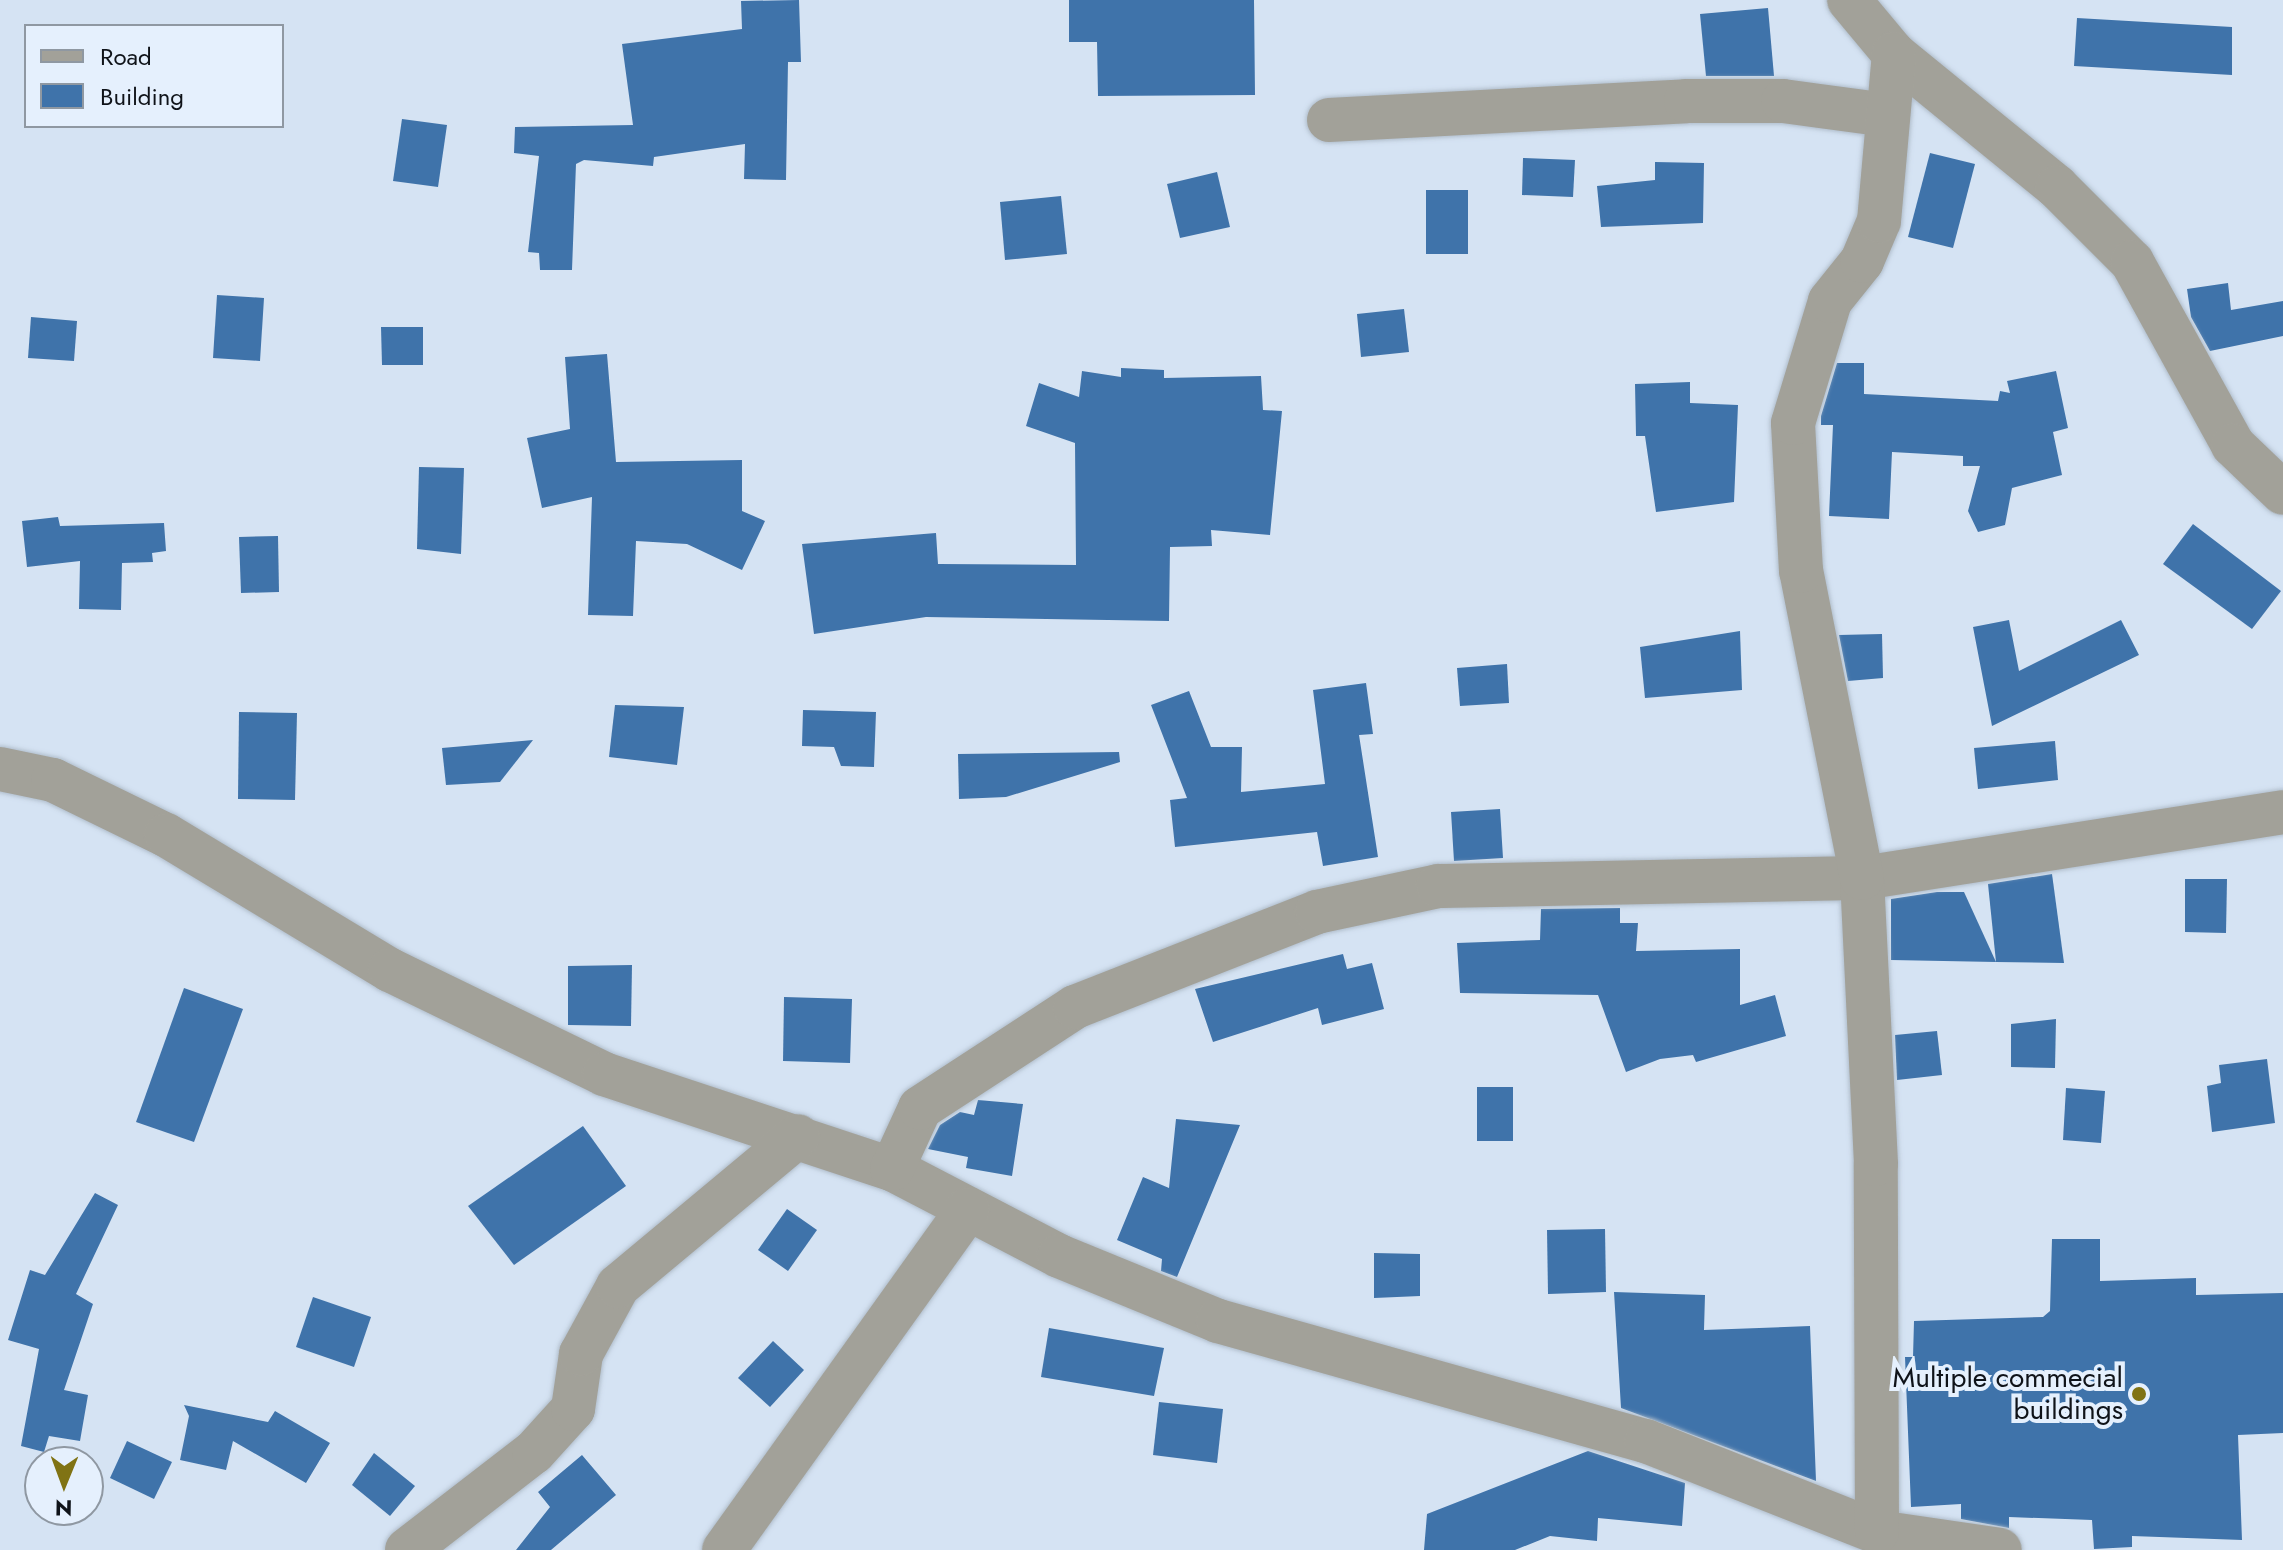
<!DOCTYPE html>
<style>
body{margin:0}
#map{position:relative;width:2283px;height:1550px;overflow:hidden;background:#d5e3f3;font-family:Jost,sans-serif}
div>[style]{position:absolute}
.building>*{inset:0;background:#3f73aa}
.roads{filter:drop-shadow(0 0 2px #b1becc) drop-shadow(0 0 2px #b1becc)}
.minor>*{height:44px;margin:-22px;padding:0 22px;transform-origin:22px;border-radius:22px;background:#a2a199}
.dots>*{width:22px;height:22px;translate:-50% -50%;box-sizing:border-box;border:4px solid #e5f0fd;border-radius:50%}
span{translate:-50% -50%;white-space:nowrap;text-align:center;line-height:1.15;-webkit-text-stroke:8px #e5f0fd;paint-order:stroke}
.poi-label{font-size:28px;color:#0f1319}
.right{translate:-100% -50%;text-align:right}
.legend{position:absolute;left:24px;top:24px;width:260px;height:104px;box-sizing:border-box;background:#e5f0fd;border:2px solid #8f98a2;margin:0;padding:10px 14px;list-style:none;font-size:24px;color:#0f1319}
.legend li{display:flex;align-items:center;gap:16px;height:40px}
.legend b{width:40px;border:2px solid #8f98a2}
.north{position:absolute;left:24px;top:1446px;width:80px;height:80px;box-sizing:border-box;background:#e5f0fd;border:2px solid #8f98a2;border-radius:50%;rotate:181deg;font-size:22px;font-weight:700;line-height:32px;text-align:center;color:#0f1319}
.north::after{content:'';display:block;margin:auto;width:28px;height:36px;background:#807314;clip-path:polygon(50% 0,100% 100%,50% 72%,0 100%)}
</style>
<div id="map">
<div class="building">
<i style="clip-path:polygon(799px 0,801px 62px,788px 62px,786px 180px,744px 179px,745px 144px,654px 157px,653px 166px,584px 160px,576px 164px,572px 270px,540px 270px,539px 253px,528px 252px,539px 156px,514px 153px,515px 127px,633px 125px,622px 44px,742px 29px,741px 1px)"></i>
<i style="clip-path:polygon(1069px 0,1254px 0,1255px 95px,1098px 96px,1097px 42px,1069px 42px)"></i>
<i style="clip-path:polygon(1768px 8px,1774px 76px,1706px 76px,1700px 14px)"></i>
<i style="clip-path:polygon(2077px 18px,2232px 27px,2232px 75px,2074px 66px)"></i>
<i style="clip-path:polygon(402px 119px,447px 125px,438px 187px,393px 181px)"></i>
<i style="clip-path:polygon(1930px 153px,1975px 164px,1953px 248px,1908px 237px)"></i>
<i style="clip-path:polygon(1523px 158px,1575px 160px,1573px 197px,1522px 195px)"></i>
<i style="clip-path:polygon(1655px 162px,1704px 163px,1703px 223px,1601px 227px,1597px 186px,1655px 180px)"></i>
<i style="clip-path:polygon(1217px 172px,1230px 227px,1180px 238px,1167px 184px)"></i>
<i style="clip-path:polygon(1426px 190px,1468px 190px,1468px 254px,1426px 254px)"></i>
<i style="clip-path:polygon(1061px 196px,1067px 254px,1005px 260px,1000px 202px)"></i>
<i style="clip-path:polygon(2228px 283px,2231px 310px,2283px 301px,2283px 336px,2210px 351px,2191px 317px,2187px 289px)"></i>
<i style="clip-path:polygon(217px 295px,264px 298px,260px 361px,213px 358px)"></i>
<i style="clip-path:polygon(1404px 309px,1409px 352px,1361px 357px,1357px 314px)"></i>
<i style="clip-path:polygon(31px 317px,77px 321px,74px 361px,28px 358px)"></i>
<i style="clip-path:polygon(381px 327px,423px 327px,423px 365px,382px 365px)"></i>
<i style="clip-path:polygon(607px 354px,616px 462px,742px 460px,742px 511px,765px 521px,742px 570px,687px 544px,636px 541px,633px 616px,588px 615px,592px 497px,542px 508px,527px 438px,570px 429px,565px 357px)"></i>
<i style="clip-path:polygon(1837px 363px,1864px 363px,1864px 394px,1998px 401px,2000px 391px,2010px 393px,2007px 381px,2056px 371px,2068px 428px,2053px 432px,2062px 475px,2012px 488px,2005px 525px,1978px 532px,1968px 511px,1980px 466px,1963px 466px,1963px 456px,1892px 452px,1889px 519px,1829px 516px,1833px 425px,1821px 425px,1821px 416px)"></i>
<i style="clip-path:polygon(1121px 368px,1164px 370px,1164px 378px,1261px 376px,1263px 410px,1282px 411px,1270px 535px,1211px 530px,1212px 546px,1170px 547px,1169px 621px,926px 617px,814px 634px,802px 544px,936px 533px,938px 564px,1076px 565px,1075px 443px,1026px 426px,1039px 383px,1079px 397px,1082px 371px,1121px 377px)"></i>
<i style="clip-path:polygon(1690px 382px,1690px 403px,1738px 405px,1734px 502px,1656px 512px,1645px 436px,1636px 436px,1635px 384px)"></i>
<i style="clip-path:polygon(419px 467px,464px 468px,461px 554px,417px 549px)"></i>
<i style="clip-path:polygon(58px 517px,60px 526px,164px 523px,166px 551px,152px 553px,153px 562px,122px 563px,121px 610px,79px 609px,80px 561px,27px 567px,22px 521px)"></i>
<i style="clip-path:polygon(2193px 524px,2281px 591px,2252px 629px,2163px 564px)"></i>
<i style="clip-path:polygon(278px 536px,279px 592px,241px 593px,239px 537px)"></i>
<i style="clip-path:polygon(2009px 620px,2019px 671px,2121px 620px,2139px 655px,1992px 726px,1973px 627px)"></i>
<i style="clip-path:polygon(1740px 631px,1742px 690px,1645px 698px,1640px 647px)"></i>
<i style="clip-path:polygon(1882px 634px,1883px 678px,1848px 681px,1839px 635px)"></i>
<i style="clip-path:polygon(1507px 664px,1509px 703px,1460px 706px,1457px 668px)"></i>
<i style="clip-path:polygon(1366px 683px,1373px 734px,1359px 735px,1378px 857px,1323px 866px,1317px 832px,1175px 847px,1170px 800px,1187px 798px,1151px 705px,1189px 691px,1211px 747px,1242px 747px,1241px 792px,1325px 784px,1313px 690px)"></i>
<i style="clip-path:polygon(615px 705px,684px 707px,677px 765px,609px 757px)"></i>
<i style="clip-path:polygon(803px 710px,876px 712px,874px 767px,841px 766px,834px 747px,802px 746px)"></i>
<i style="clip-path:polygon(239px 712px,297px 713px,295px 800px,238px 799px)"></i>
<i style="clip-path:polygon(533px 740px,500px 782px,446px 785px,442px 748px)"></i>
<i style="clip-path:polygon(2055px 741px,2058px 780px,1978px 789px,1974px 748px)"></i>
<i style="clip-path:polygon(1119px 752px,1120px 762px,1006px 797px,959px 799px,958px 754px)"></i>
<i style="clip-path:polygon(1500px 809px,1503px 858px,1454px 861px,1451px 812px)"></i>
<i style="clip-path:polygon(2052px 874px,2064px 963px,1996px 962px,1988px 884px)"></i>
<i style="clip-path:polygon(2185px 879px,2227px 879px,2226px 933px,2185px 932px)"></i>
<i style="clip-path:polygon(1937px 892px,1964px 892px,1996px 962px,1891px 960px,1891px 899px)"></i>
<i style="clip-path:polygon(1620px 908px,1620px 923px,1638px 923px,1636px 951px,1740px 949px,1740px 1005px,1775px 995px,1786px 1036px,1696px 1062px,1693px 1055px,1660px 1059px,1626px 1072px,1598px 995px,1460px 993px,1457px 943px,1540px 940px,1541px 909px)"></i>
<i style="clip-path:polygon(1343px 954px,1347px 969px,1372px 963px,1384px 1009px,1322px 1025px,1318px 1008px,1213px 1042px,1195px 989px)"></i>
<i style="clip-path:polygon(632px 965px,631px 1026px,568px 1025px,568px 966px)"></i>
<i style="clip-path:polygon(184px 988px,243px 1009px,194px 1142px,136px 1122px)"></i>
<i style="clip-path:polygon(784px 997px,852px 999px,850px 1063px,783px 1061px)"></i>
<i style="clip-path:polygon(2056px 1019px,2055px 1068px,2011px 1067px,2011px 1024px)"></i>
<i style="clip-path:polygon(1937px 1031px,1942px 1075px,1897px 1080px,1895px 1035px)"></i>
<i style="clip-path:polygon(2267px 1059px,2275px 1123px,2212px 1132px,2207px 1086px,2221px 1083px,2219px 1065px)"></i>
<i style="clip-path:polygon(1477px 1087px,1513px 1087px,1513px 1141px,1477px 1141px)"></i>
<i style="clip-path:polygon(2066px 1088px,2105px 1091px,2101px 1143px,2063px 1140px)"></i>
<i style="clip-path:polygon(978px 1100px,1023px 1104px,1012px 1176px,966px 1168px,968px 1157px,928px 1149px,940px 1125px,960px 1112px,974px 1115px)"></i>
<i style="clip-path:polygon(1176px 1119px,1240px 1125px,1177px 1277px,1161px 1271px,1162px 1259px,1117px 1240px,1143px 1177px,1169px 1188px)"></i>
<i style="clip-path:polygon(583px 1126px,626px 1186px,514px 1265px,468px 1206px)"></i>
<i style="clip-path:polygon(95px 1193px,118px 1205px,76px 1294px,93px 1304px,64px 1390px,88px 1395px,80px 1441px,49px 1436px,44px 1452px,21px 1446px,39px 1349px,8px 1340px,30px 1270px,45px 1275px)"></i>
<i style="clip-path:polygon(787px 1209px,817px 1230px,788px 1271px,758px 1250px)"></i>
<i style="clip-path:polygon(1605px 1229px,1606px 1292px,1548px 1294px,1547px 1230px)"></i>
<i style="clip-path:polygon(2052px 1239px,2100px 1239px,2100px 1281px,2196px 1278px,2196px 1295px,2283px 1293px,2283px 1433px,2238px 1435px,2242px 1540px,2132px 1536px,2132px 1547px,2094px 1549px,2092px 1520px,2009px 1517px,2009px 1528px,1961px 1519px,1961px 1504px,1911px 1507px,1905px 1357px,1913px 1357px,1914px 1321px,2043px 1317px,2050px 1311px)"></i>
<i style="clip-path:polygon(1374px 1253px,1420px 1254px,1420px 1296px,1374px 1298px)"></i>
<i style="clip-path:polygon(1614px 1292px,1705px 1295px,1704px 1330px,1810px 1326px,1816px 1481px,1621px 1408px)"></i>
<i style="clip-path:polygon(313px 1297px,371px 1317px,354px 1367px,296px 1347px)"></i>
<i style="clip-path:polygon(1049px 1328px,1164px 1348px,1154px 1396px,1041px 1377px)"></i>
<i style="clip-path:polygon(773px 1341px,804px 1370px,770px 1407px,738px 1378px)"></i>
<i style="clip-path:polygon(1159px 1402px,1223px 1409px,1217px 1463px,1153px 1455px)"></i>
<i style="clip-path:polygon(184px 1405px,268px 1422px,275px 1411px,330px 1443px,306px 1483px,233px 1441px,226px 1470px,180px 1460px,189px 1416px)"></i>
<i style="clip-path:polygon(127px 1441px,172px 1462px,154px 1499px,110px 1478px)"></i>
<i style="clip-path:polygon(1588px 1451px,1685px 1483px,1682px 1526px,1598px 1518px,1597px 1541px,1550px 1536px,1515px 1550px,1424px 1550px,1427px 1514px)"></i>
<i style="clip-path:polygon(374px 1453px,415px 1486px,390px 1516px,352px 1485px)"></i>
<i style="clip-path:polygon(582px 1455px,616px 1495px,551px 1550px,516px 1550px,550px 1507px,538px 1492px)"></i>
</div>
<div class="roads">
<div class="minor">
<i style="left:1849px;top:0;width:70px;rotate:50.2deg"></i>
<i style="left:1894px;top:54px;width:210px;rotate:39.2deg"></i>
<i style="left:2057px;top:187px;width:106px;rotate:45deg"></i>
<i style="left:2132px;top:262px;width:209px;rotate:61.1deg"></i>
<i style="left:2233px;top:445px;width:69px;rotate:43.8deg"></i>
<i style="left:1329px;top:120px;width:358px;rotate:-3deg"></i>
<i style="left:1686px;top:101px;width:97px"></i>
<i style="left:1783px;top:101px;width:105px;rotate:7.7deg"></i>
<i style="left:0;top:769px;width:54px;rotate:11.7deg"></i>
<i style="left:53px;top:780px;width:126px;rotate:26deg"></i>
<i style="left:166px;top:835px;width:262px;rotate:31.1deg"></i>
<i style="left:390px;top:970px;width:238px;rotate:25.9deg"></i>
<i style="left:604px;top:1074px;width:303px;rotate:18.3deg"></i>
<i style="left:892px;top:1169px;width:188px;rotate:27.5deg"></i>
<i style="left:1059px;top:1256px;width:172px;rotate:22.2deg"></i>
<i style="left:1218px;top:1321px;width:445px;rotate:15.7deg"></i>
<i style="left:1646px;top:1441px;width:248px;rotate:21.5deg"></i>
<i style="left:1877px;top:1532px;width:124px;rotate:8.3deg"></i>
<i style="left:892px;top:1169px;width:67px;rotate:-65.3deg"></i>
<i style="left:920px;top:1108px;width:185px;rotate:-33.1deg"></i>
<i style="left:1075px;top:1007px;width:260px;rotate:-21.4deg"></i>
<i style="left:1317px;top:912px;width:124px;rotate:-12.1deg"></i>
<i style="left:1438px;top:886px;width:424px;rotate:-1.1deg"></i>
<i style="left:1862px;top:878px;width:426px;rotate:-8.9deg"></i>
<i style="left:1877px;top:1532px;width:368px;rotate:-90.2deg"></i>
<i style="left:1876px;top:1164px;width:286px;rotate:-92.8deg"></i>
<i style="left:1862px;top:878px;width:313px;rotate:-101.2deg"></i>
<i style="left:1801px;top:571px;width:148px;rotate:-93.1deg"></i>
<i style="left:1793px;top:423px;width:127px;rotate:-73.1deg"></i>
<i style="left:1830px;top:301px;width:51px;rotate:-51.3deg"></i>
<i style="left:1862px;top:261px;width:43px;rotate:-67deg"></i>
<i style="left:1879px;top:221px;width:168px;rotate:-84.9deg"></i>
<i style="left:407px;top:1550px;width:160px;rotate:-37.7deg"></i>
<i style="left:534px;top:1452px;width:58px;rotate:-47.8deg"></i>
<i style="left:573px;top:1409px;width:56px;rotate:-81.7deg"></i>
<i style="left:581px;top:1354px;width:77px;rotate:-61.4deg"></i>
<i style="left:618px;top:1286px;width:234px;rotate:-39.8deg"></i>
<i style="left:724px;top:1550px;width:419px;rotate:-54.4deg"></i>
</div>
</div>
<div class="dots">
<i style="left:2139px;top:1394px;background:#807314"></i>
</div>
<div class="poi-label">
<span class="right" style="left:2123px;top:1394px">Multiple commecial<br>buildings</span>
</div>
<ul class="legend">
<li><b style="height:10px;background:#a2a199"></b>Road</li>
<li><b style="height:22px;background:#3f73aa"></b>Building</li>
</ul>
<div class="north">N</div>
</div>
